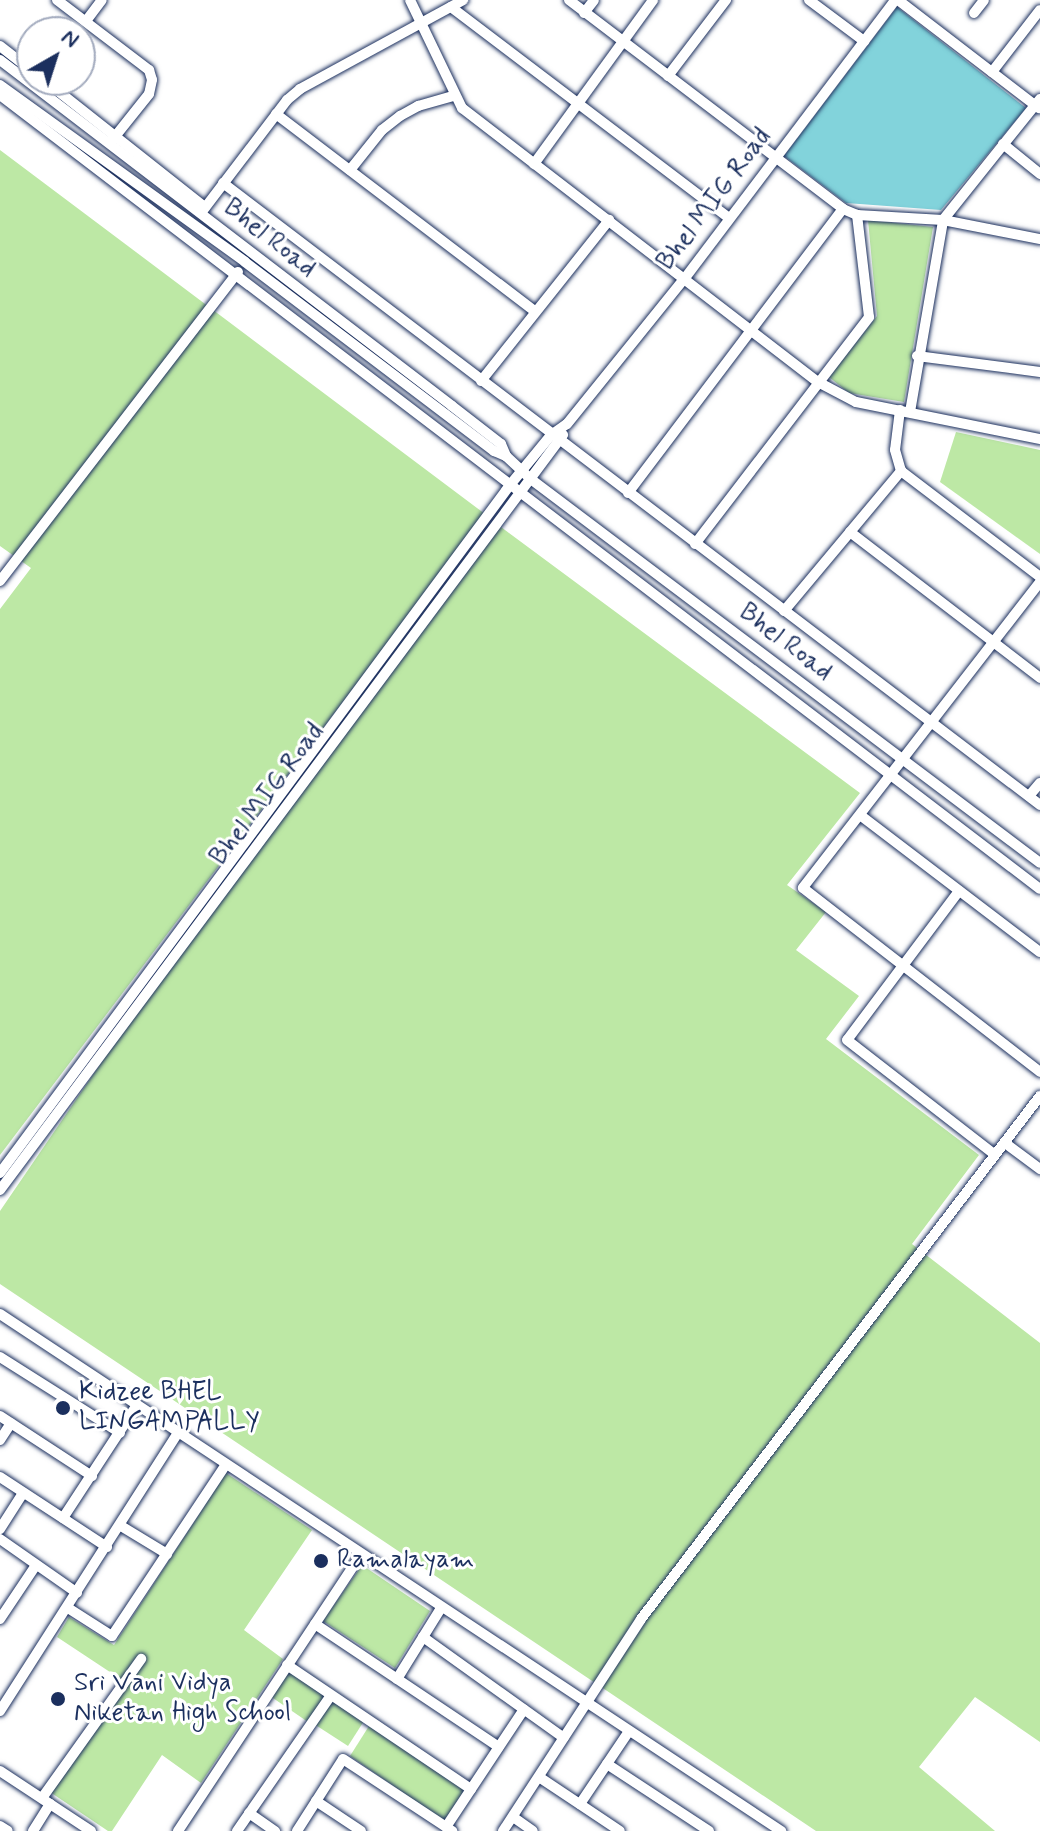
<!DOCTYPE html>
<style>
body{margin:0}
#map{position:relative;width:1040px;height:1831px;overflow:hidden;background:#fff;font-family:Mynerve,sans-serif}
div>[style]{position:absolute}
.green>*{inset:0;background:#bde8a5}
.water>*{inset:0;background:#82d3db}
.roads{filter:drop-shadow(0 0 2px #1b2f5e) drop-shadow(0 0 2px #1b2f5e)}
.minor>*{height:10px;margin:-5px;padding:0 5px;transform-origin:5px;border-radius:5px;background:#fff}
.dots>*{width:22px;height:22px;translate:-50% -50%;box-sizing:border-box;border:4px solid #fff;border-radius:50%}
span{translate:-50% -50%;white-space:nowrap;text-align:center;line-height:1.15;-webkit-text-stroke:6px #fff;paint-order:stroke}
.street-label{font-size:26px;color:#1b2f5e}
.poi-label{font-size:26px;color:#1b2f5e}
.left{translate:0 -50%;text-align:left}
.north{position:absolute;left:16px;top:16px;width:80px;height:80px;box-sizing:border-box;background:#fff;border:2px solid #a4acbf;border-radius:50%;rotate:39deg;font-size:22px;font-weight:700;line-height:32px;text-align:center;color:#1b2f5e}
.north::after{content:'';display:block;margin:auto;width:28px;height:36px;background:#1b2f5e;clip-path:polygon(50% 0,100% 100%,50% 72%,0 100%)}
</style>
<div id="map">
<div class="green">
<i style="clip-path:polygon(0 150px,485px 514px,0 1155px,0 609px,31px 568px,0 546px)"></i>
<i style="clip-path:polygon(868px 220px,933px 227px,904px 402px,849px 393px,829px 377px,877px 316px)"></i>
<i style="clip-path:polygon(956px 432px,1040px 450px,1040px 554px,940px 482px)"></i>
<i style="clip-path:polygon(497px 524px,860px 793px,787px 885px,826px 912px,796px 950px,859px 996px,826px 1039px,979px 1155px,912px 1244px,1040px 1343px,1040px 1742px,975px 1697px,919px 1767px,995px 1831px,816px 1831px,0 1284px,0 1211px,155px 984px)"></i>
<i style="clip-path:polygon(226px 1473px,312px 1530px,244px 1630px,283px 1659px,201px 1783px,162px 1755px,112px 1831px,108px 1831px,50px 1792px,122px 1680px,57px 1637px,69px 1617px,114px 1645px)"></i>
<i style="clip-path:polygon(362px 1565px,430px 1611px,395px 1668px,323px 1621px)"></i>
<i style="clip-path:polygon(288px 1670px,326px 1697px,308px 1722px,270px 1696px)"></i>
<i style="clip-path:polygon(330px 1700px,364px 1721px,348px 1746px,314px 1724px)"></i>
<i style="clip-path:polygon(369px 1726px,465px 1789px,444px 1821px,350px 1756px)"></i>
</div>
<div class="water">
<i style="clip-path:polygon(897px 7px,1026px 108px,941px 210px,846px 203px,784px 156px)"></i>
</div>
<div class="roads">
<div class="minor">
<i style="left:57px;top:0;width:116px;rotate:37.3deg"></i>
<i style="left:149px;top:70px;width:10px;rotate:73deg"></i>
<i style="left:152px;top:80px;width:14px;rotate:102deg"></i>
<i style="left:149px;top:94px;width:58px;rotate:128.7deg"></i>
<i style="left:410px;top:0;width:120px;rotate:64.3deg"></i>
<i style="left:462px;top:108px;width:449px;rotate:37.6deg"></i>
<i style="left:818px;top:382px;width:43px;rotate:27.8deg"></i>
<i style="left:856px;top:402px;width:188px;rotate:11.4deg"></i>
<i style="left:569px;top:0;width:345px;rotate:37.3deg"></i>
<i style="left:843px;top:209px;width:15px;rotate:23deg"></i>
<i style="left:857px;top:215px;width:86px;rotate:3.3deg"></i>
<i style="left:943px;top:220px;width:99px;rotate:11.1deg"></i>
<i style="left:809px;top:0;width:69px;rotate:36.7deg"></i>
<i style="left:898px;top:0;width:178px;rotate:37.5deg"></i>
<i style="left:451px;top:7px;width:349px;rotate:37.2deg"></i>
<i style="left:584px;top:13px;width:16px;rotate:-52deg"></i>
<i style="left:974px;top:13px;width:16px;rotate:-52deg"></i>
<i style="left:86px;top:21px;width:26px;rotate:-53deg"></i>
<i style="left:0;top:46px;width:41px;rotate:38deg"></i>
<i style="left:0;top:60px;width:569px;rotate:37.43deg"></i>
<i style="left:452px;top:406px;width:62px;rotate:37.8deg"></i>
<i style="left:501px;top:444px;width:13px;rotate:67deg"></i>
<i style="left:506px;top:456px;width:35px;rotate:43deg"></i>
<i style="left:532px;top:480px;width:636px;rotate:37.01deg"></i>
<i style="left:992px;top:72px;width:78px;rotate:-52.3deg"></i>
<i style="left:668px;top:76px;width:96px;rotate:-52.7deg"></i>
<i style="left:44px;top:80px;width:205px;rotate:38.3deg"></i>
<i style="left:0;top:85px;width:302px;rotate:35.8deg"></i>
<i style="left:245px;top:262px;width:313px;rotate:37.2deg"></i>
<i style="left:494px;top:451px;width:13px;rotate:23deg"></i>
<i style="left:0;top:95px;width:1308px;rotate:37.36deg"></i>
<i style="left:276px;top:114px;width:325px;rotate:37.3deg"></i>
<i style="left:1003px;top:144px;width:48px;rotate:39deg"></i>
<i style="left:534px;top:164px;width:203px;rotate:-54deg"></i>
<i style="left:350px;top:170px;width:51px;rotate:-51.3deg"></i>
<i style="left:382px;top:130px;width:23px;rotate:-38deg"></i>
<i style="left:400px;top:116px;width:21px;rotate:-29deg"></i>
<i style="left:418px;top:106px;width:36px;rotate:-16deg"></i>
<i style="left:223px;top:183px;width:1027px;rotate:37.28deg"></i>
<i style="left:201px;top:213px;width:142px;rotate:-52.7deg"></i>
<i style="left:287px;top:100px;width:17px;rotate:-40deg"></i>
<i style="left:300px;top:89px;width:186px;rotate:-28.6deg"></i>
<i style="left:917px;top:356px;width:124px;rotate:7.4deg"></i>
<i style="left:481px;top:381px;width:206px;rotate:-51.5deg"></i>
<i style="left:900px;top:410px;width:40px;rotate:97.1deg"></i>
<i style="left:895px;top:450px;width:22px;rotate:74deg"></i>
<i style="left:901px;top:471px;width:175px;rotate:37.3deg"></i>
<i style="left:910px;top:412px;width:195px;rotate:-80.2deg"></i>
<i style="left:943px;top:220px;width:155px;rotate:-51.3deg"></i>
<i style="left:628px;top:493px;width:356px;rotate:-52.9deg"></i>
<i style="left:850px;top:532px;width:80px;rotate:-50.1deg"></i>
<i style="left:695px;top:544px;width:286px;rotate:-52.5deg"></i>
<i style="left:869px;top:317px;width:103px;rotate:-96.7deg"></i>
<i style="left:0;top:581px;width:390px;rotate:-52.4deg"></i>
<i style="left:1040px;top:582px;width:387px;rotate:127.8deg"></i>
<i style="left:803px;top:888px;width:300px;rotate:37.8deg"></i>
<i style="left:784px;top:611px;width:103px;rotate:-50.1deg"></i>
<i style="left:850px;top:532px;width:240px;rotate:37.5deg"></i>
<i style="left:1029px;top:796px;width:17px;rotate:-50deg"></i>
<i style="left:860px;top:815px;width:226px;rotate:37.3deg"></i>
<i style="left:959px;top:891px;width:186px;rotate:126.9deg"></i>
<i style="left:847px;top:1040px;width:187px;rotate:37.8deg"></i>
<i style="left:1005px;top:1143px;width:44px;rotate:36.6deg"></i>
<i style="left:0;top:1173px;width:856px;rotate:-53.45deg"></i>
<i style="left:510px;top:485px;width:65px;rotate:-50.6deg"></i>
<i style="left:551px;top:435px;width:19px;rotate:-35deg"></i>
<i style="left:567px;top:424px;width:188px;rotate:-51.1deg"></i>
<i style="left:685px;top:278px;width:348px;rotate:-52.9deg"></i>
<i style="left:0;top:1190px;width:942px;rotate:-53.29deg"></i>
<i style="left:0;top:1314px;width:937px;rotate:33.5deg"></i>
<i style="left:0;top:1357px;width:142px;rotate:32.3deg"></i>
<i style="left:0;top:1416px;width:110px;rotate:33.1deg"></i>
<i style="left:0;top:1440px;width:20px;rotate:-57deg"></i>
<i style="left:0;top:1477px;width:128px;rotate:33.2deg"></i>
<i style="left:63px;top:1518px;width:135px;rotate:-56.8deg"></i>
<i style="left:121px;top:1526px;width:54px;rotate:31.3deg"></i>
<i style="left:0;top:1529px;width:43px;rotate:-57.4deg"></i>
<i style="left:0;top:1539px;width:94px;rotate:35deg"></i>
<i style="left:68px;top:1608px;width:52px;rotate:32.5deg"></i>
<i style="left:112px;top:1636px;width:204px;rotate:-56.4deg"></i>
<i style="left:0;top:1619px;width:65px;rotate:-56.3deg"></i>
<i style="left:315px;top:1624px;width:221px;rotate:33.8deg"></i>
<i style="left:423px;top:1637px;width:173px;rotate:35.6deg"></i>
<i style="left:287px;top:1665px;width:222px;rotate:34deg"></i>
<i style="left:397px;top:1679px;width:84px;rotate:-58.2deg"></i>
<i style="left:0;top:1711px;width:329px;rotate:-57.4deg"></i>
<i style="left:607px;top:1764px;width:122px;rotate:33.3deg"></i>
<i style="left:0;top:1771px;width:109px;rotate:33.4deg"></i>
<i style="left:539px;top:1777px;width:97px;rotate:33.7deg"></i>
<i style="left:42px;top:1798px;width:171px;rotate:-54.5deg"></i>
<i style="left:316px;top:1801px;width:54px;rotate:33.7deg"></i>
<i style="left:580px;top:1804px;width:88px;rotate:-56.1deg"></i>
<i style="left:249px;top:1813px;width:32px;rotate:35deg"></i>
<i style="left:513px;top:1817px;width:24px;rotate:35deg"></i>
<i style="left:0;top:1826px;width:9px;rotate:32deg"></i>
<i style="left:446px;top:1827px;width:141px;rotate:-56.5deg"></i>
<i style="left:33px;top:1831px;width:32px;rotate:-58deg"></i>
<i style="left:178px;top:1831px;width:331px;rotate:-56.5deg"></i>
<i style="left:237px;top:1831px;width:165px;rotate:-55.3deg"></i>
<i style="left:297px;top:1831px;width:85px;rotate:-57.4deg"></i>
<i style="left:343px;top:1759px;width:131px;rotate:33.4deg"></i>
<i style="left:503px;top:1831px;width:253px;rotate:-56.9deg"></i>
<i style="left:641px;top:1619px;width:658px;rotate:-52.66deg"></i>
</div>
</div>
<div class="dots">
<i style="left:63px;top:1408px;background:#1b2f5e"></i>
<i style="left:321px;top:1561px;background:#1b2f5e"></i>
<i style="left:58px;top:1699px;background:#1b2f5e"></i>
</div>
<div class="street-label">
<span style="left:715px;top:200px;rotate:-53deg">Bhel MIG Road</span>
<span style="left:269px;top:239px;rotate:38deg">Bhel Road</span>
<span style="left:785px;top:643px;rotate:37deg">Bhel Road</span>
<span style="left:268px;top:795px;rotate:-53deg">Bhel MIG Road</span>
</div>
<div class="poi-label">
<span class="left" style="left:79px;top:1408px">Kidzee BHEL<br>LINGAMPALLY</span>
<span class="left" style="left:337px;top:1561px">Ramalayam</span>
<span class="left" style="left:74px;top:1699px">Sri Vani Vidya<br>Niketan High School</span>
</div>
<div class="north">N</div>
</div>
